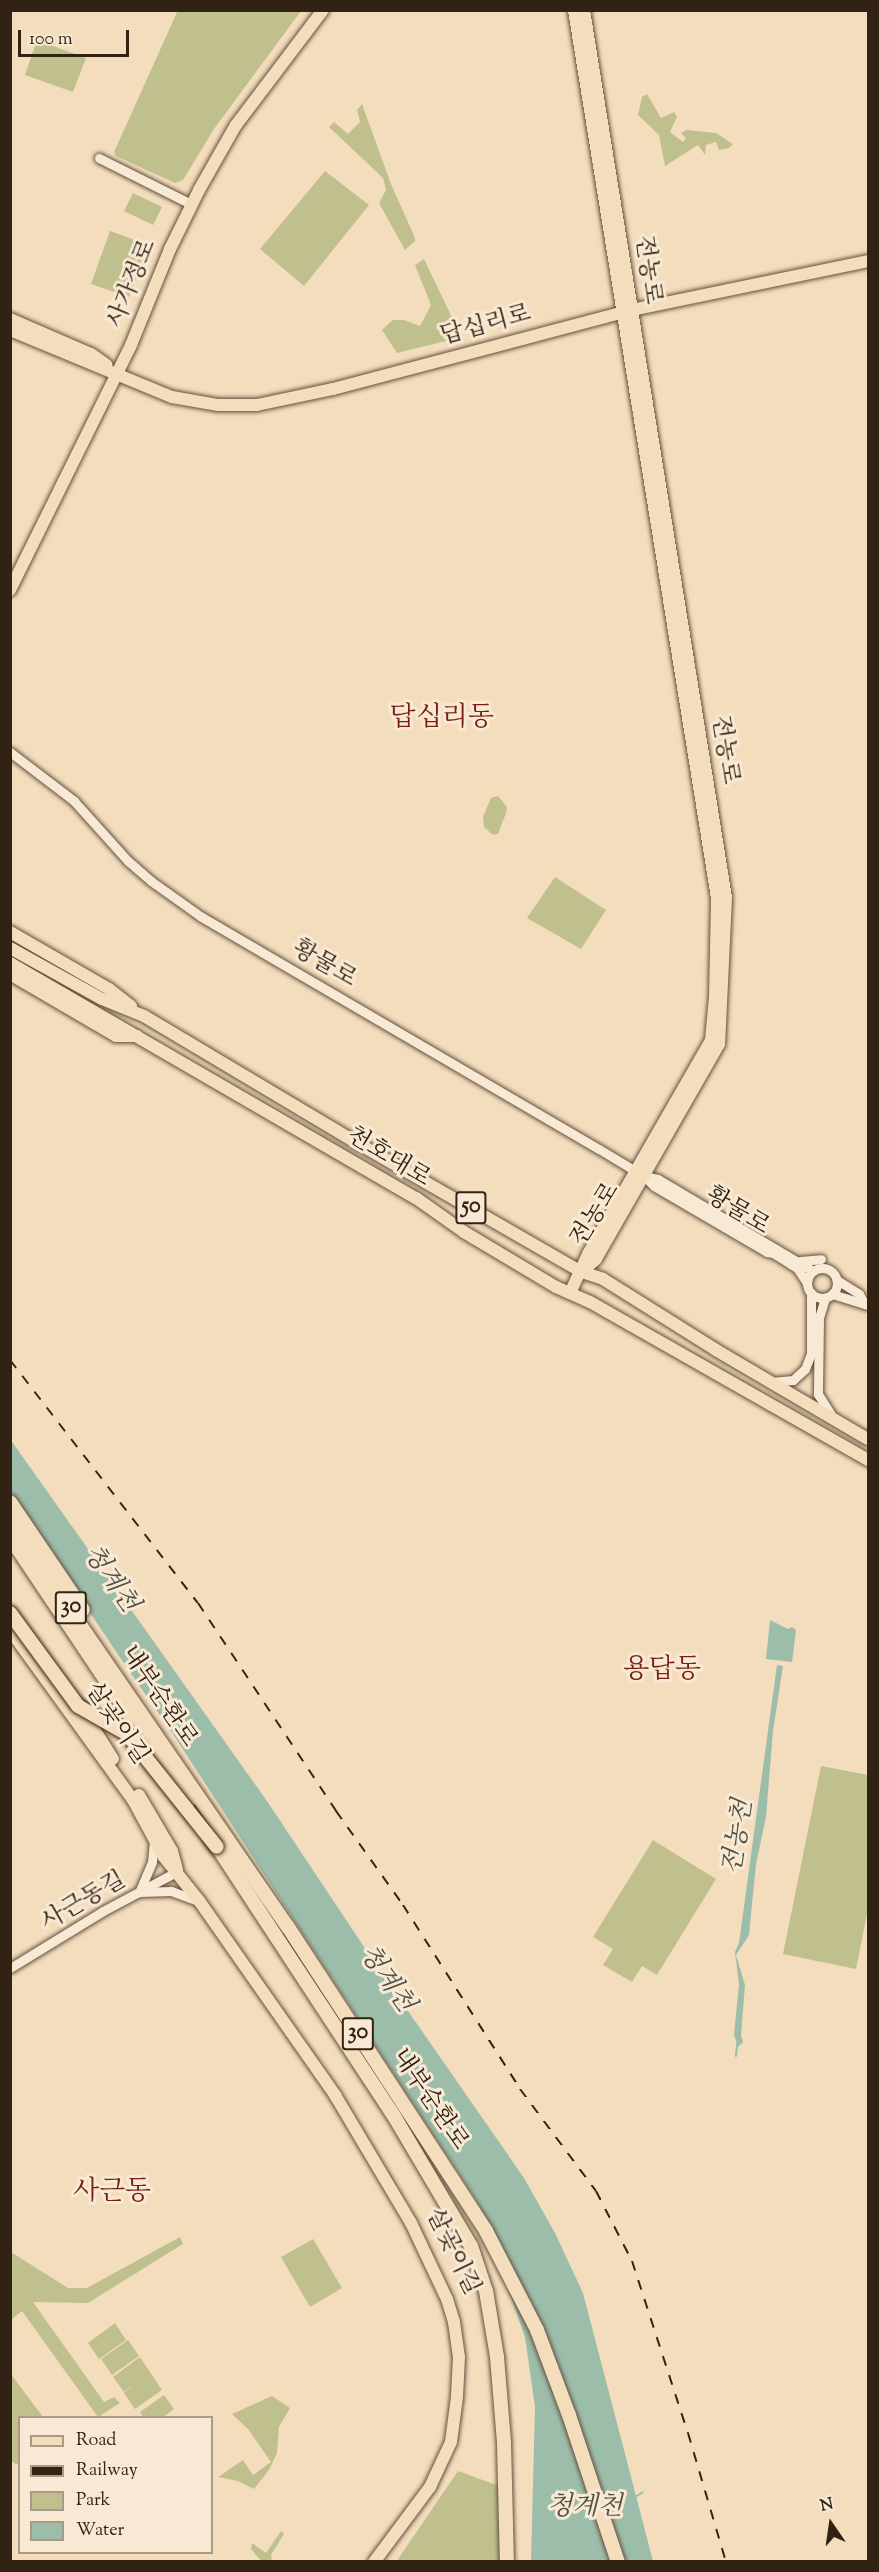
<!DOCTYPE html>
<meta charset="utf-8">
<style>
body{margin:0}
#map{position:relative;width:879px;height:2572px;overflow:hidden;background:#f4ddbd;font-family:"Sorts Mill Goudy","Noto Serif KR",serif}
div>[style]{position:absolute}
.green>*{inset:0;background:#c0c08e}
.water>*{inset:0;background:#9dbdab}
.pier>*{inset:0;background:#f4ddbd}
.stream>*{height:2px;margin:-1px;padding:0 1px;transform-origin:1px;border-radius:1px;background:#9dbdab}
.roads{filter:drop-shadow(0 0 2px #62513e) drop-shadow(0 0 2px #62513e)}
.minor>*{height:9px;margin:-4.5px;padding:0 4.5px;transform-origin:4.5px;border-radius:4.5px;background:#f8e9d4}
.minor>.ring{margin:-4.5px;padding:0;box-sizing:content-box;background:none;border:9px solid #f8e9d4;border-radius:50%}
.major>*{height:12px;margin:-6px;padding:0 6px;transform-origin:6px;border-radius:6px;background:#f4ddbd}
.highway>*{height:14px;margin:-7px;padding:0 7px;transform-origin:7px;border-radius:7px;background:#f4ddbd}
.rail>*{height:2px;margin-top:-1px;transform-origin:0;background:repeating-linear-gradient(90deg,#322213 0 10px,transparent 0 20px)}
.bridges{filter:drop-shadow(0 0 2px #322213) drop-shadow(0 0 2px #322213)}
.highway-bridge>*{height:14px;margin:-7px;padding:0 7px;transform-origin:7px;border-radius:7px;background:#f4ddbd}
span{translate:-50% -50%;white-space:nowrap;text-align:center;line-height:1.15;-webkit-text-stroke:6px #f8e9d4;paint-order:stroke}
.shield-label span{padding:2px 4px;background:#f8e9d4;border:2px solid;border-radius:4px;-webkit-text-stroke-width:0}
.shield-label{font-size:22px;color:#322213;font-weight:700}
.street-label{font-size:24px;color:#322213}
.water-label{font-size:26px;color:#525041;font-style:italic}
.quarter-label{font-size:27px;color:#7a1f14}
.frame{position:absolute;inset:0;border:12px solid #322213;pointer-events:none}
.legend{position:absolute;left:18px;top:2416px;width:195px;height:138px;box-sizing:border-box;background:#f8e9d4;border:2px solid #a99987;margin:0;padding:8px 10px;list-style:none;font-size:18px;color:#322213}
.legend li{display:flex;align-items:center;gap:12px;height:30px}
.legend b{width:30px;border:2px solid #a99987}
.north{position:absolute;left:801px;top:2494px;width:60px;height:60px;-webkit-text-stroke:4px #f8e9d4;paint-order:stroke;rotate:347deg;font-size:16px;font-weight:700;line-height:24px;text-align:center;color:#322213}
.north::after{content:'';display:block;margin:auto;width:21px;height:27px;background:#322213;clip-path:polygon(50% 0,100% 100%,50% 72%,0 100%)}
.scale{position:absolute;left:18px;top:30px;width:111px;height:27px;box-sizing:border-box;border:3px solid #322213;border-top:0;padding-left:8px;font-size:18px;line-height:21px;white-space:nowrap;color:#322213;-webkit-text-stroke:4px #f8e9d4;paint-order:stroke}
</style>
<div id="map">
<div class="green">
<i style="clip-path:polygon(178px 10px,301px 11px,214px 129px,183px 180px,175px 183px,116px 156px,114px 152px)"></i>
<i style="clip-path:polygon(37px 40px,86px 58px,73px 92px,25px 75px)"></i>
<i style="clip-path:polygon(647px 94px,661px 118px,674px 112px,677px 117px,670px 132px,683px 142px,686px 138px,681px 133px,686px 130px,716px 133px,733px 144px,729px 148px,719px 150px,716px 142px,706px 145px,705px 155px,698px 145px,665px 166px,659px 135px,638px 115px,642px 97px)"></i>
<i style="clip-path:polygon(362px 104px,391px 184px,415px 238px,415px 241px,405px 250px,379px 203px,386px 190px,383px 178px,329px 127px,334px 122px,348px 134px,360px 122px,357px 110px)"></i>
<i style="clip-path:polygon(325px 171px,369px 205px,304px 286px,260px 249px)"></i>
<i style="clip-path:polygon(133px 193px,162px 207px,153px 225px,124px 211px)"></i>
<i style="clip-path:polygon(110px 231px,138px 241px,146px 249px,146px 254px,129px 297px,91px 284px)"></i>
<i style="clip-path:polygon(424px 259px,457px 328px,456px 337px,442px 329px,441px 331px,445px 335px,446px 341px,397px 353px,382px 330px,393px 320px,404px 320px,420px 326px,431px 305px,415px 265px)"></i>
<i style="clip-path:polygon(498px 796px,507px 807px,506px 813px,498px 834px,493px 835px,484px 827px,483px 817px,491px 798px)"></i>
<i style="clip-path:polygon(555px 877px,606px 910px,581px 949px,527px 918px)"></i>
<i style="clip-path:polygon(821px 1766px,868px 1775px,868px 1909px,856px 1969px,783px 1954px)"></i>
<i style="clip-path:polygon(653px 1840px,716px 1879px,657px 1975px,642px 1966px,632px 1982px,603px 1965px,613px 1949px,593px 1937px)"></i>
<i style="clip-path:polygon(180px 2237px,183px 2244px,88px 2303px,33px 2302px,104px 2402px,114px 2397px,120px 2403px,98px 2417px,22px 2311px,11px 2320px,11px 2252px,68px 2288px,87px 2288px)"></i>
<i style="clip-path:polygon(313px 2239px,342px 2288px,310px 2307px,281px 2257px)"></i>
<i style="clip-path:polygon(115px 2323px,126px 2340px,99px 2359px,88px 2343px)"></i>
<i style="clip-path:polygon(128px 2340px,139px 2356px,112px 2375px,101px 2359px)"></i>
<i style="clip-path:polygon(140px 2357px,162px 2390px,135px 2409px,124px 2393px,134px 2385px,124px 2392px,113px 2377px)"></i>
<i style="clip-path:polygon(10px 2373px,43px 2417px,20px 2418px,19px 2463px,16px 2464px,11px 2461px)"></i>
<i style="clip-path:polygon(164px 2395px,174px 2409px,163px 2417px,143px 2417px,140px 2412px)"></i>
<i style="clip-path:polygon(272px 2396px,290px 2408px,279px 2427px,277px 2453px,269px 2470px,254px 2489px,238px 2481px,218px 2477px,243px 2460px,253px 2475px,271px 2462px,248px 2429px,232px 2414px)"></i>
<i style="clip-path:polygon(458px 2471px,499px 2486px,501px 2561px,396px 2562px)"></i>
<i style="clip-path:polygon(281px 2531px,284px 2534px,271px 2555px,272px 2561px,261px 2561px,251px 2549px,252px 2543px,266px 2553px)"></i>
</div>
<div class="water">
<i style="clip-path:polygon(10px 1439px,269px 1804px,374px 1962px,524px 2178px,555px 2233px,583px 2293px,653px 2561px,531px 2561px,535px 2407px,525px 2337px,479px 2205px,173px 1734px,11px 1501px)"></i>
<i style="clip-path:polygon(770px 1620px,788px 1629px,792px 1627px,796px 1630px,792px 1662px,766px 1659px)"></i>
<i style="clip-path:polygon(777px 1665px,783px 1666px,773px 1731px,766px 1817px,756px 1864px,749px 1935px,736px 1955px,745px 1985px,741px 2035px,743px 2042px,738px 2047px,734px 2035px,739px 1984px,735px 1952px,739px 1943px)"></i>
</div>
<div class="pier">
<i style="clip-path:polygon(10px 1506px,48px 1549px,140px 1688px,476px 2200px,473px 2202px,170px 1736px)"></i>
</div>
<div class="stream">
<i style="left:736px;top:2056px;width:12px;rotate:-85deg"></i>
<i style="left:635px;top:2497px;width:9px;rotate:-32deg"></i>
</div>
<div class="roads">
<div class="minor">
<i style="left:99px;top:158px;width:103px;rotate:26.6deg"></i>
<i style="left:10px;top:752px;width:81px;rotate:37.4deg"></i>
<i style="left:74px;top:801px;width:81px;rotate:48deg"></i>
<i style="left:128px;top:861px;width:30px;rotate:41deg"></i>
<i style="left:151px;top:881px;width:60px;rotate:35.5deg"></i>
<i style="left:200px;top:916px;width:462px;rotate:30.3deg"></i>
<i style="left:599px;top:1149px;width:52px;rotate:31deg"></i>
<i style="left:644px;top:1176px;width:14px;rotate:45deg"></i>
<i style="left:654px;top:1186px;width:131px;rotate:30.3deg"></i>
<i style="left:767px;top:1252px;width:6px;rotate:9deg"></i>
<i style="left:773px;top:1253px;width:28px;rotate:32deg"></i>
<i style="left:797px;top:1268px;width:18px;rotate:56deg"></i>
<i style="left:644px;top:1176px;width:14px;rotate:12deg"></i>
<i style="left:658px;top:1179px;width:180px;rotate:30.7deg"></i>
<i style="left:800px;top:1261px;width:21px;rotate:-5deg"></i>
<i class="ring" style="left:807px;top:1268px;width:21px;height:21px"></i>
<i style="left:837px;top:1280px;width:26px;rotate:32deg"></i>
<i style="left:859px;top:1294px;width:8px;rotate:60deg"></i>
<i style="left:832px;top:1294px;width:38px;rotate:17deg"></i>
<i style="left:825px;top:1298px;width:21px;rotate:107deg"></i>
<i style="left:819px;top:1318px;width:76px;rotate:90.8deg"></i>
<i style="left:818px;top:1394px;width:28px;rotate:58deg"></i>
<i style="left:771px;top:1382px;width:22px;rotate:-5deg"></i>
<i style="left:793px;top:1380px;width:16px;rotate:-43deg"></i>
<i style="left:805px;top:1369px;width:17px;rotate:-69deg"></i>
<i style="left:811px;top:1353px;width:60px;rotate:-90deg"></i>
<i style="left:154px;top:1840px;width:22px;rotate:95deg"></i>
<i style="left:152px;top:1862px;width:33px;rotate:113deg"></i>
<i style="left:139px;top:1892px;width:32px;rotate:-2deg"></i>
<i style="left:171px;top:1891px;width:29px;rotate:20deg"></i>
<i style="left:10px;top:1968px;width:109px;rotate:-31.5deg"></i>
<i style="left:103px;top:1911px;width:85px;rotate:-28.1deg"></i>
</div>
<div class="major">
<i style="left:584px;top:10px;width:899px;rotate:80.91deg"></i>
<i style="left:726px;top:898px;width:146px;rotate:92.7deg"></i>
<i style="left:719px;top:1044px;width:248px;rotate:119.8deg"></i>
<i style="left:596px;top:1259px;width:15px;rotate:138deg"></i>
<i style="left:10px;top:319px;width:88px;rotate:23.4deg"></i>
<i style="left:91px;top:354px;width:19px;rotate:35deg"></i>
<i style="left:10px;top:330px;width:175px;rotate:22.5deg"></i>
<i style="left:172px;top:397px;width:47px;rotate:9.9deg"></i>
<i style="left:218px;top:405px;width:39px"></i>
<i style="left:257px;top:405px;width:78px;rotate:-11.9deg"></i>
<i style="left:333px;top:389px;width:309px;rotate:-14.8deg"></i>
<i style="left:632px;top:310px;width:241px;rotate:-11.7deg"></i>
<i style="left:10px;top:590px;width:273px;rotate:-63.7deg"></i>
<i style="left:131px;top:345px;width:104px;rotate:-67.9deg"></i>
<i style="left:170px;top:249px;width:66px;rotate:-63.8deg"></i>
<i style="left:199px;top:190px;width:75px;rotate:-60.4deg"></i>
<i style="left:236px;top:125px;width:144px;rotate:-52.9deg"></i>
<i style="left:10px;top:932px;width:114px;rotate:29.9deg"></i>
<i style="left:109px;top:989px;width:28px;rotate:38deg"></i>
<i style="left:10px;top:948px;width:105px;rotate:29deg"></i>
<i style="left:102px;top:999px;width:45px;rotate:22deg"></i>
<i style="left:144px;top:1016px;width:250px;rotate:30.8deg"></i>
<i style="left:359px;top:1144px;width:257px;rotate:29.9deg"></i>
<i style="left:582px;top:1272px;width:22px;rotate:18deg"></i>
<i style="left:603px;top:1279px;width:133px;rotate:32.1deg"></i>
<i style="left:716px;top:1350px;width:176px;rotate:30.4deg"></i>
<i style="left:10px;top:963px;width:469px;rotate:30.1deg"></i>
<i style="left:416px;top:1198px;width:59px;rotate:35.3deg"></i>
<i style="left:464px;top:1232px;width:107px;rotate:30.9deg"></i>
<i style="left:556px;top:1287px;width:37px;rotate:24deg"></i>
<i style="left:590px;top:1302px;width:320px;rotate:29.6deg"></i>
<i style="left:10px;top:974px;width:123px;rotate:30.3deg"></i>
<i style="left:116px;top:1036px;width:21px"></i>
<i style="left:570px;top:1293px;width:43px;rotate:-65.2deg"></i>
<i style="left:588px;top:1254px;width:247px;rotate:-60.1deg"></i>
<i style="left:711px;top:1040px;width:43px;rotate:-84.7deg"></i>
<i style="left:715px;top:997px;width:99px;rotate:-88.8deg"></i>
<i style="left:717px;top:898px;width:899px;rotate:-99.15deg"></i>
<i style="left:10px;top:1630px;width:210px;rotate:54.1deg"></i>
<i style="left:133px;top:1800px;width:65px;rotate:61.5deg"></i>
<i style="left:164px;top:1857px;width:58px;rotate:51.3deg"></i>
<i style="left:200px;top:1902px;width:236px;rotate:55deg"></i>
<i style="left:335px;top:2095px;width:149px;rotate:59.3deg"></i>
<i style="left:411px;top:2223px;width:84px;rotate:64.7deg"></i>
<i style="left:447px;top:2299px;width:24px;rotate:73deg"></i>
<i style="left:454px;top:2322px;width:35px;rotate:82deg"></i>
<i style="left:459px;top:2357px;width:40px;rotate:92.9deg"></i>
<i style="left:457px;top:2397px;width:45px;rotate:97.6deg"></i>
<i style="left:451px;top:2442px;width:50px;rotate:115deg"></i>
<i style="left:430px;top:2487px;width:94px;rotate:126.7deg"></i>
<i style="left:81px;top:1708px;width:60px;rotate:57.9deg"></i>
<i style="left:139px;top:1795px;width:65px;rotate:59.5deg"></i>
<i style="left:172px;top:1851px;width:20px;rotate:75deg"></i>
</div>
<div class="highway">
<i style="left:10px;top:1502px;width:130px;rotate:55.9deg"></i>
<i style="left:10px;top:1523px;width:490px;rotate:55.5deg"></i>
<i style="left:288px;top:1927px;width:363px;rotate:56.9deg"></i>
<i style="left:486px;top:2231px;width:111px;rotate:62.7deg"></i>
<i style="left:537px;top:2330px;width:91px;rotate:69.4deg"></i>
<i style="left:569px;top:2415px;width:155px;rotate:71.6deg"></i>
<i style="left:12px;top:1540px;width:316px;rotate:56.2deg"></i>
<i style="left:212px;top:1839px;width:331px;rotate:56.7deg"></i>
<i style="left:394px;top:2116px;width:151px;rotate:59.4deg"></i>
<i style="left:471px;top:2246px;width:47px;rotate:71.6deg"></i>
<i style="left:486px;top:2291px;width:67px;rotate:80.5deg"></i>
<i style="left:497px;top:2357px;width:86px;rotate:85.3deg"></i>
<i style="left:504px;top:2443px;width:119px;rotate:88.6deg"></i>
</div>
</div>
<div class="rail">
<i style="left:10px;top:1360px;width:307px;rotate:52.3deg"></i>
<i style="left:198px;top:1603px;width:250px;rotate:56.4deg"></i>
<i style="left:336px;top:1811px;width:115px;rotate:54.5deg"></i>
<i style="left:403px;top:1905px;width:218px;rotate:57.5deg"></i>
<i style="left:520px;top:2089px;width:127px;rotate:53.3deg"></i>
<i style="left:596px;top:2191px;width:79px;rotate:62.8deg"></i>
<i style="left:632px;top:2261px;width:181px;rotate:72deg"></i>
<i style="left:688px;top:2433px;width:134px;rotate:73.6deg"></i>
</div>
<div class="bridges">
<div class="highway-bridge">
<i style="left:10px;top:1613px;width:115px;rotate:53.8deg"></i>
<i style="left:78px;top:1706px;width:56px;rotate:29.7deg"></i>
<i style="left:127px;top:1734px;width:144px;rotate:51.5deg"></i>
</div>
</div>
<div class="shield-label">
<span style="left:471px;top:1208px">50</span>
<span style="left:71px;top:1608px">30</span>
<span style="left:358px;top:2034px">30</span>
</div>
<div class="street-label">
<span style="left:647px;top:270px;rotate:82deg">전농로</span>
<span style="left:133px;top:284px;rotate:-68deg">사가정로</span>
<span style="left:486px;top:326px;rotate:-15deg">답십리로</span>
<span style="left:724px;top:750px;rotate:81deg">전농로</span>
<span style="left:324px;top:965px;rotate:30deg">황물로</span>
<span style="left:388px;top:1158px;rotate:31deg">천호대로</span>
<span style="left:737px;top:1212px;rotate:31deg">황물로</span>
<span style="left:596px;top:1215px;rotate:-58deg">전농로</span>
<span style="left:158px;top:1697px;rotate:56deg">내부순환로</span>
<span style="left:116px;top:1724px;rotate:56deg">살곶이길</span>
<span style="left:84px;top:1902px;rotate:-30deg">사근동길</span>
<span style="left:429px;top:2100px;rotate:56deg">내부순환로</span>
<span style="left:452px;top:2252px;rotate:64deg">살곶이길</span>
</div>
<div class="water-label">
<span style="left:110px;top:1579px;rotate:55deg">청계천</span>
<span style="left:739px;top:1837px;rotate:-81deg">전농천</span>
<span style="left:386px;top:1979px;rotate:55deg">청계천</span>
<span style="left:585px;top:2508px">청계천</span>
</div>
<div class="quarter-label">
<span style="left:442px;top:719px">답십리동</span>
<span style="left:662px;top:1671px">용답동</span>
<span style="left:112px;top:2193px">사근동</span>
</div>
<div class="frame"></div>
<ul class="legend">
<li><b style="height:8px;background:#f4ddbd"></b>Road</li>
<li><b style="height:8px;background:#322213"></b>Railway</li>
<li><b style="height:16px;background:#c0c08e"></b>Park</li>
<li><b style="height:16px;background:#9dbdab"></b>Water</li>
</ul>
<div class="north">N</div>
<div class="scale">100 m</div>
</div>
